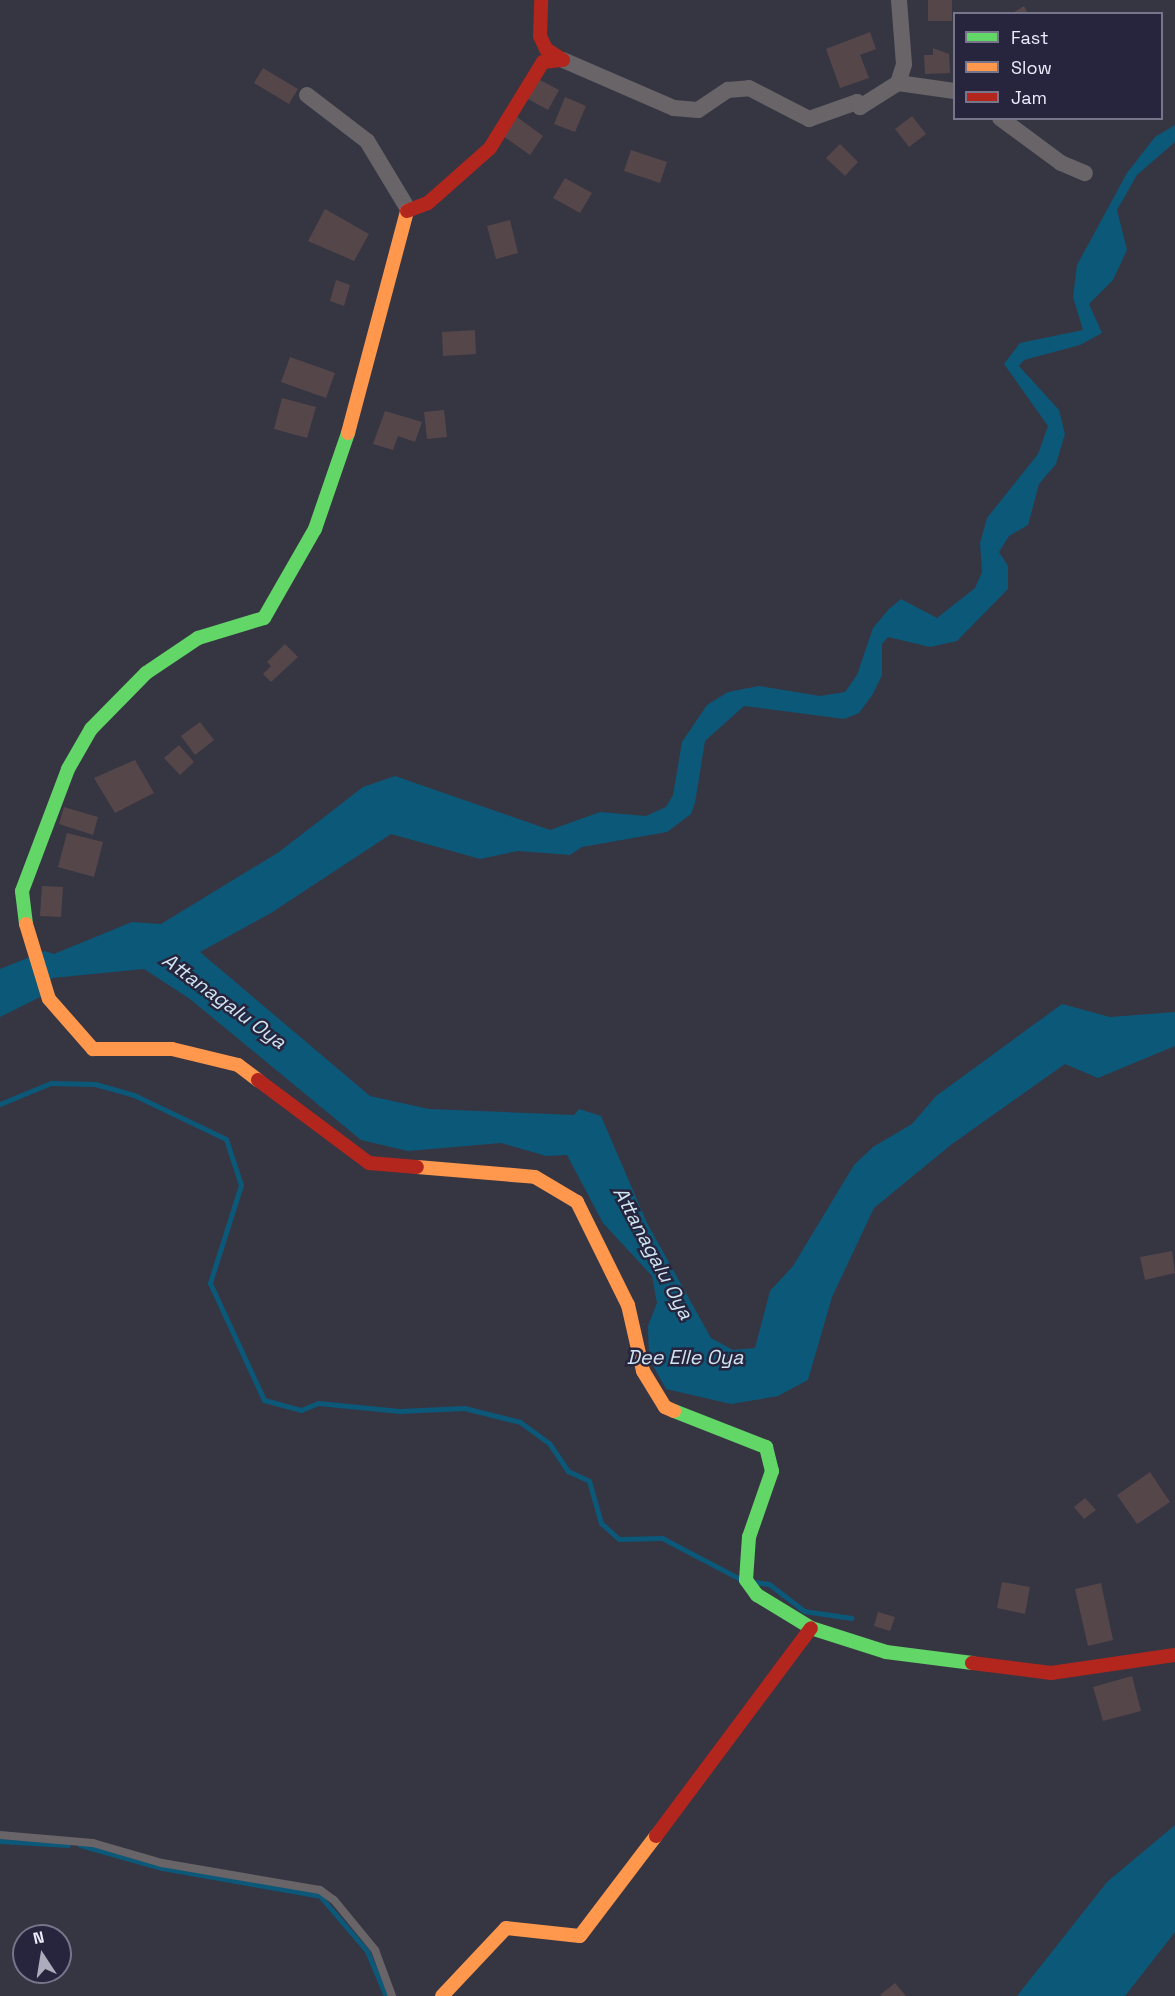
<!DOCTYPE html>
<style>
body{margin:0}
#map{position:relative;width:1175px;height:1996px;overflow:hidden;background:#363542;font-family:"Space Grotesk",sans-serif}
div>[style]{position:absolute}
.water>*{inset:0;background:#0c5879}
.stream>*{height:5px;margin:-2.5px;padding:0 2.5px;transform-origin:2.5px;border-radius:2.5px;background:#0c5879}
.building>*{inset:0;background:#554749}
.lane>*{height:8px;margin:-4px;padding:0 4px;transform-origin:4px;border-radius:4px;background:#686468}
.street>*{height:16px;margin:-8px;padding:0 8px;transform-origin:8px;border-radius:8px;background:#686468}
.fast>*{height:14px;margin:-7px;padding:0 7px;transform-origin:7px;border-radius:7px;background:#63d668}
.slow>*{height:14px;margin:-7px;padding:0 7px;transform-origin:7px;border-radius:7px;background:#ff974d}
.jam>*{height:14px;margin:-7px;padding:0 7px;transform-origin:7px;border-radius:7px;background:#b3261e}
span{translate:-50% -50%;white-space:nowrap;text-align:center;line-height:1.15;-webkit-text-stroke:5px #27253d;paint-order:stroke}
.water-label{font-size:20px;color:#d0e5f2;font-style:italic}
.legend{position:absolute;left:953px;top:12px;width:210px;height:108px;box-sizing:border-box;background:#27253d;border:2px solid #76758a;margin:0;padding:8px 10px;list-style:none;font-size:18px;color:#edecfd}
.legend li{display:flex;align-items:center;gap:12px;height:30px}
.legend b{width:30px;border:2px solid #76758a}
.north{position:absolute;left:12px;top:1924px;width:60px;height:60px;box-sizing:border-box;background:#27253d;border:2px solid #76758a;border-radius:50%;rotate:348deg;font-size:16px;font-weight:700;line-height:24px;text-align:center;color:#edecfd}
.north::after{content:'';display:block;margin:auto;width:21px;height:27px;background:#adacbc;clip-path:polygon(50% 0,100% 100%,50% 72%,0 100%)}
</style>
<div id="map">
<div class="water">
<i style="clip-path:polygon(1175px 125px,1175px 142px,1137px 175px,1117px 210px,1127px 250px,1113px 280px,1089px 304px,1102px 333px,1080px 345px,1024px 360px,1019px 366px,1059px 410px,1065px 434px,1056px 464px,1039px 484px,1028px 525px,1009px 536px,999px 552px,1008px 566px,1008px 589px,957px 641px,930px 647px,888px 637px,882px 644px,882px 675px,873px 694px,859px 713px,844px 719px,744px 706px,705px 741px,695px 803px,691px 814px,667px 832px,582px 847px,570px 855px,518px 851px,480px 859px,391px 834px,271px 913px,200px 952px,370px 1096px,429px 1109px,574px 1115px,579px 1109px,601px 1116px,647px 1223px,711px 1338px,733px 1350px,755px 1348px,770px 1291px,793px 1266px,854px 1165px,873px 1147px,912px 1124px,936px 1096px,1062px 1004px,1110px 1017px,1175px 1012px,1175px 1046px,1098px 1078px,1065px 1064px,952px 1144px,874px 1208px,832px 1297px,808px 1380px,778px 1396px,731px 1404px,666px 1389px,649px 1358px,648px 1326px,657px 1303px,652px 1276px,603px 1223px,567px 1155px,546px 1156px,501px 1143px,408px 1151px,361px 1140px,190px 999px,144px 969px,52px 978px,42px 996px,0 1017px,0 969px,45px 951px,54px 954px,132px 922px,161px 924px,279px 852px,363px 787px,395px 776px,550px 830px,600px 812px,646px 816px,666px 807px,673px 795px,682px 742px,707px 705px,728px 692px,759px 686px,820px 696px,845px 692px,857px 675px,873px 628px,889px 609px,901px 599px,937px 618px,975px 588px,982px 572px,980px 543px,987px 518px,1038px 454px,1048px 426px,1004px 364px,1020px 343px,1083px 330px,1073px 297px,1077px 265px,1127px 173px,1155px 137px)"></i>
<i style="clip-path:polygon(1175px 1825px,1175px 1932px,1125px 1996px,1017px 1996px,1107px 1882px)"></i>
</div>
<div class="stream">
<i style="left:0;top:1104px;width:55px;rotate:-22.4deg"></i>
<i style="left:51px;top:1083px;width:44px;rotate:1.3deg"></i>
<i style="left:95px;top:1084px;width:41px;rotate:15.8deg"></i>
<i style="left:134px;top:1095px;width:102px;rotate:25.6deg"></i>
<i style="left:226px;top:1139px;width:48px;rotate:71.9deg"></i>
<i style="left:241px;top:1185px;width:103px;rotate:107.6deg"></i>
<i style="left:210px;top:1283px;width:129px;rotate:65.2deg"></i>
<i style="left:264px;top:1400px;width:38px;rotate:15deg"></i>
<i style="left:301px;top:1410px;width:18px;rotate:-22deg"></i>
<i style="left:318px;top:1403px;width:82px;rotate:5.6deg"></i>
<i style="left:400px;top:1411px;width:64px;rotate:-2.7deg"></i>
<i style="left:464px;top:1408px;width:58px;rotate:14deg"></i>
<i style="left:520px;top:1422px;width:36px;rotate:36deg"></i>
<i style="left:549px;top:1443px;width:34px;rotate:56deg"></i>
<i style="left:568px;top:1471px;width:23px;rotate:25deg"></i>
<i style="left:589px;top:1481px;width:44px;rotate:74.1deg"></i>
<i style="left:601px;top:1523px;width:24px;rotate:42deg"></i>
<i style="left:619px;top:1539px;width:43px;rotate:-1.3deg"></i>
<i style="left:662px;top:1538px;width:88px;rotate:27.7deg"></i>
<i style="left:755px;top:1582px;width:14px;rotate:8deg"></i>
<i style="left:769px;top:1584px;width:44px;rotate:37.6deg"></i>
<i style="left:804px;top:1611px;width:48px;rotate:8.5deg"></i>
<i style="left:0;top:1841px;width:68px;rotate:3.4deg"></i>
<i style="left:80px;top:1845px;width:85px;rotate:15.7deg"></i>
<i style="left:162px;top:1868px;width:160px;rotate:10deg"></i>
<i style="left:320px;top:1896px;width:72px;rotate:49.5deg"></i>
<i style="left:367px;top:1951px;width:49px;rotate:67.1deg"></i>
</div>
<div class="building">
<i style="clip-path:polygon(928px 0,952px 0,952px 21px,928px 21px)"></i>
<i style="clip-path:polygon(1024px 6px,1028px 14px,1011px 14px)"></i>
<i style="clip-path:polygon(870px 32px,876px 49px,860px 55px,869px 78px,840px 88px,826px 49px)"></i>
<i style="clip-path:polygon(933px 48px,949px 54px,950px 73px,925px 74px,924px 55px,933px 55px)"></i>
<i style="clip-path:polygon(263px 68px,298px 89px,289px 104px,254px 83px)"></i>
<i style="clip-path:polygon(536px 78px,559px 90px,548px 110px,526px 98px)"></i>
<i style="clip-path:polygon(565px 97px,586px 106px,575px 132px,554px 124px)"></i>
<i style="clip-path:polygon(912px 116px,926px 134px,909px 147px,895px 129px)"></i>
<i style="clip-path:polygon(517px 117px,543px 136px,530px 155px,503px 136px)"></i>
<i style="clip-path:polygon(840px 144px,858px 162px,845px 176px,826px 158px)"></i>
<i style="clip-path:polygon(631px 150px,667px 162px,660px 183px,624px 171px)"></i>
<i style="clip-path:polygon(565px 178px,592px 193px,580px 213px,553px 198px)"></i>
<i style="clip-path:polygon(325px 209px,369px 234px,354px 261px,308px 241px)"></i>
<i style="clip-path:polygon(510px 220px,518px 253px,496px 259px,487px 226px)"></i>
<i style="clip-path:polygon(336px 280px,350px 285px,344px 306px,330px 301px)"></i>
<i style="clip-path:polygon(475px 330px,476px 354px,443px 356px,442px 332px)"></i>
<i style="clip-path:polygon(290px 357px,335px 373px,326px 398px,281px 382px)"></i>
<i style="clip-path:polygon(282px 398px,316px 407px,307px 438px,274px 429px)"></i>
<i style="clip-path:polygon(444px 410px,447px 437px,427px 439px,424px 412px)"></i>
<i style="clip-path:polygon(385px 411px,422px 422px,415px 442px,398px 436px,393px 450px,373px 444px)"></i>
<i style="clip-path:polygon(285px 644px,298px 657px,271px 682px,263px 674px,271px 666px,267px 662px)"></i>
<i style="clip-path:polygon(200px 722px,214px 740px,195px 755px,181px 736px)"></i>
<i style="clip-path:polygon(179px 745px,194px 762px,180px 775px,164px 758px)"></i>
<i style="clip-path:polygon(135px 760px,154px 793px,115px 813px,94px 778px)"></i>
<i style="clip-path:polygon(64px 807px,98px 817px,93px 835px,59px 824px)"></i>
<i style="clip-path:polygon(67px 833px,103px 842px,94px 877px,58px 867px)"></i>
<i style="clip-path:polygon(42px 886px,63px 887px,61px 917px,40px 916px)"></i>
<i style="clip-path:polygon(1172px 1251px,1175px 1273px,1145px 1280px,1140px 1257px)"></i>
<i style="clip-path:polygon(1150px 1472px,1170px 1502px,1137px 1524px,1117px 1495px)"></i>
<i style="clip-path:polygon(1085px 1498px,1096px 1510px,1084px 1519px,1074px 1507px)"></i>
<i style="clip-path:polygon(1002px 1582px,1030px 1587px,1025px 1614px,997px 1608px)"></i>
<i style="clip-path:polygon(1101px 1583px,1113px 1640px,1088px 1646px,1075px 1589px)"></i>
<i style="clip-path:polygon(878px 1612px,895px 1617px,890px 1631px,874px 1626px)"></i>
<i style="clip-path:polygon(1132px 1676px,1141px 1711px,1103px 1721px,1093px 1687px)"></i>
<i style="clip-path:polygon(895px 1983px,906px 1996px,882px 1996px,880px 1995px)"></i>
</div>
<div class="lane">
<i style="left:0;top:1835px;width:93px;rotate:4.9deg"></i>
<i style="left:93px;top:1843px;width:72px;rotate:16.2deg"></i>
<i style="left:162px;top:1863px;width:160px;rotate:9.7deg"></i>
<i style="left:320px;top:1890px;width:17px;rotate:36deg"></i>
<i style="left:334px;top:1900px;width:65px;rotate:50.6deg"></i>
<i style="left:375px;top:1950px;width:49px;rotate:69.7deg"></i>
</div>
<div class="street">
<i style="left:563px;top:60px;width:121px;rotate:23.4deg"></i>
<i style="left:674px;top:108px;width:24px;rotate:5deg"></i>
<i style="left:698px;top:110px;width:36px;rotate:-34deg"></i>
<i style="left:728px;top:90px;width:21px;rotate:-5deg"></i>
<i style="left:749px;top:88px;width:68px;rotate:27.3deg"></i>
<i style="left:809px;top:119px;width:51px;rotate:-19.5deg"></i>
<i style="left:857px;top:102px;width:6px;rotate:59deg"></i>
<i style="left:860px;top:107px;width:45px;rotate:-32.3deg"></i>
<i style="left:898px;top:83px;width:20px;rotate:-72deg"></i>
<i style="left:904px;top:64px;width:64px;rotate:-94.5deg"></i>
<i style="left:898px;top:83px;width:57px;rotate:8.1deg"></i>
<i style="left:307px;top:95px;width:76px;rotate:37.5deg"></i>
<i style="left:367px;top:141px;width:79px;rotate:58.9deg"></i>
<i style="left:1000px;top:118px;width:76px;rotate:36.4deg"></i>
<i style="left:1061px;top:163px;width:26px;rotate:23deg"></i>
</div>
<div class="fast">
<i style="left:26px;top:924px;width:33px;rotate:-97deg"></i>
<i style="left:22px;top:891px;width:130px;rotate:-69.3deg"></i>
<i style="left:68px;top:769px;width:46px;rotate:-60.1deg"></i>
<i style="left:91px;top:729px;width:78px;rotate:-45.5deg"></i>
<i style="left:146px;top:673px;width:63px;rotate:-33.9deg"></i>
<i style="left:198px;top:638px;width:69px;rotate:-16.9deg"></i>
<i style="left:264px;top:618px;width:103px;rotate:-60.2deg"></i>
<i style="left:315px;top:529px;width:102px;rotate:-71deg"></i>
<i style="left:674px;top:1411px;width:99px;rotate:21.4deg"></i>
<i style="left:766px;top:1447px;width:25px;rotate:76deg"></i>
<i style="left:772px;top:1471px;width:70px;rotate:109.2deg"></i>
<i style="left:749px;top:1537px;width:43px;rotate:94deg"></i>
<i style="left:746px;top:1580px;width:19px;rotate:54deg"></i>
<i style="left:757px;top:1595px;width:63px;rotate:31.4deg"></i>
<i style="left:811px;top:1628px;width:79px;rotate:17.7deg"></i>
<i style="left:886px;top:1652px;width:87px;rotate:7.3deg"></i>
</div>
<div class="slow">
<i style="left:348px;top:433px;width:230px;rotate:-75.1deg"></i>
<i style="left:26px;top:924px;width:78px;rotate:73deg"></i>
<i style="left:49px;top:999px;width:67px;rotate:48.7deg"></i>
<i style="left:93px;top:1049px;width:79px"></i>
<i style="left:172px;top:1049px;width:68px;rotate:13.6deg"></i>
<i style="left:238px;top:1065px;width:25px;rotate:37deg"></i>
<i style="left:417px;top:1167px;width:118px;rotate:4.8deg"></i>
<i style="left:535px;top:1177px;width:49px;rotate:30.8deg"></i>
<i style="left:577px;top:1202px;width:115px;rotate:63.7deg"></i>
<i style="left:628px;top:1305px;width:68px;rotate:77.2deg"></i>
<i style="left:643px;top:1371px;width:42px;rotate:58.6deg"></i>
<i style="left:665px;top:1407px;width:10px;rotate:24deg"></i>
<i style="left:442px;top:1996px;width:93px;rotate:-46.7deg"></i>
<i style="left:506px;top:1928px;width:74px;rotate:6.2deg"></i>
<i style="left:580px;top:1936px;width:126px;rotate:-52.8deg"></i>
</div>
<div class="jam">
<i style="left:407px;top:211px;width:22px;rotate:-21deg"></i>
<i style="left:428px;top:203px;width:83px;rotate:-41.6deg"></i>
<i style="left:490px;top:148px;width:101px;rotate:-58.4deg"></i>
<i style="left:543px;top:62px;width:20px;rotate:-6deg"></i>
<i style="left:563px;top:60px;width:20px;rotate:-147deg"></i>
<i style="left:546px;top:49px;width:14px;rotate:-115deg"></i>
<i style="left:540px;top:36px;width:36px;rotate:-88deg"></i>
<i style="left:258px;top:1080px;width:139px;rotate:36.8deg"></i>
<i style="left:369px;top:1163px;width:48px;rotate:4.8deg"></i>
<i style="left:972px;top:1663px;width:80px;rotate:7.2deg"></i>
<i style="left:1051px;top:1673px;width:125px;rotate:-8.3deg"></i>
<i style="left:656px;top:1836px;width:259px;rotate:-53.3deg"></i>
</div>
<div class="water-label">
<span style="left:224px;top:1001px;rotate:36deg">Attanagalu Oya</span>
<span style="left:653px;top:1253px;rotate:62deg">Attanagalu Oya</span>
<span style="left:685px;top:1357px">Dee Elle Oya</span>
</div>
<ul class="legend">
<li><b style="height:8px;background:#63d668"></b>Fast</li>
<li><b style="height:8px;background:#ff974d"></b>Slow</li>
<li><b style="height:8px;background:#b3261e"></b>Jam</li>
</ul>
<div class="north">N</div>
</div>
